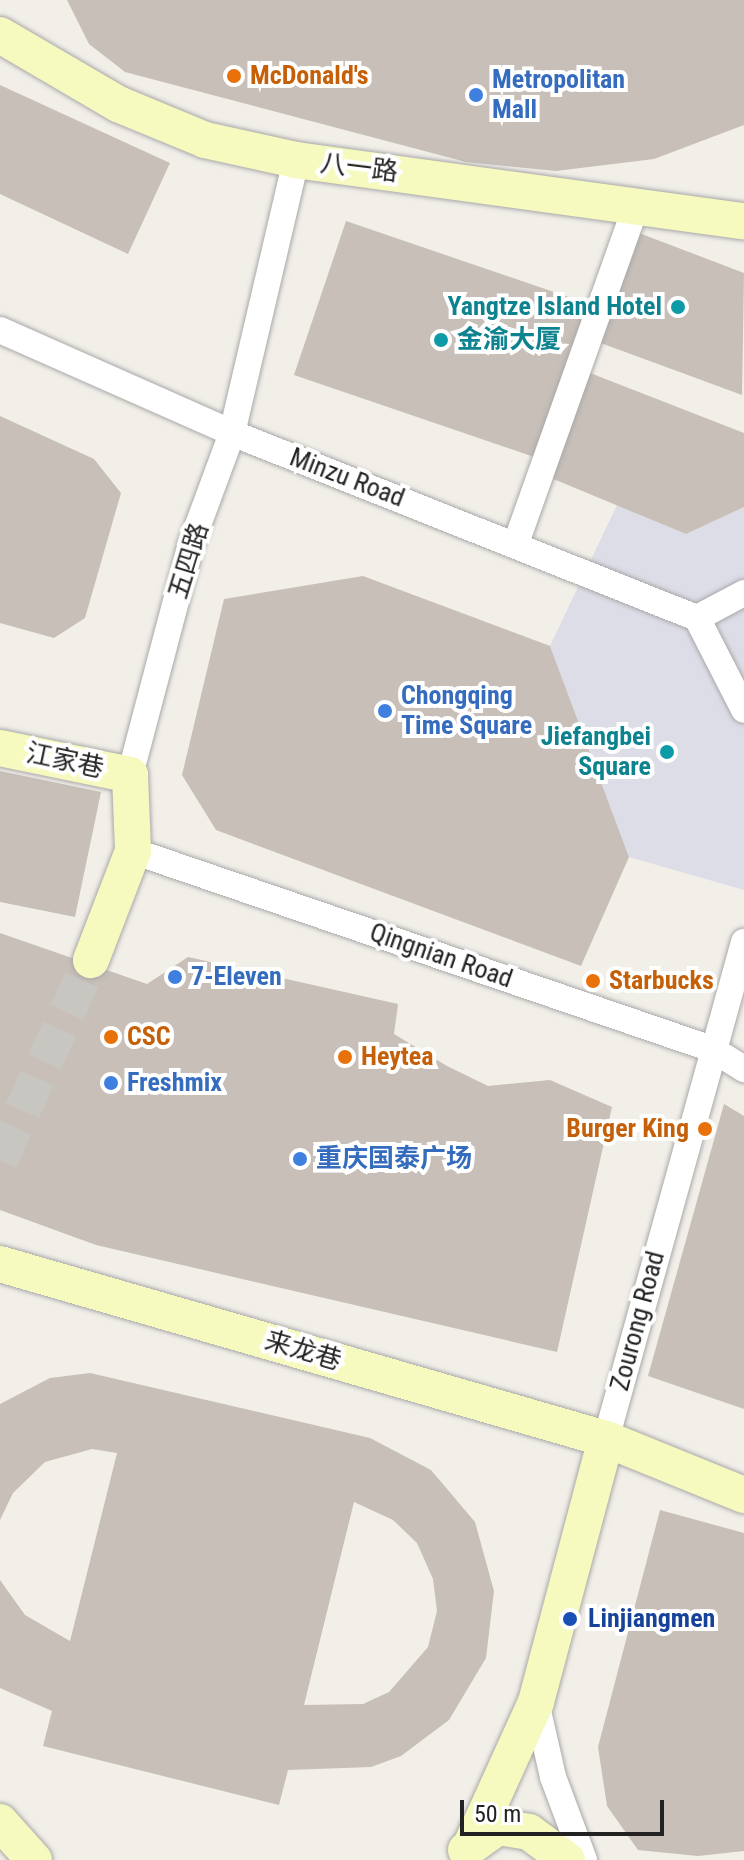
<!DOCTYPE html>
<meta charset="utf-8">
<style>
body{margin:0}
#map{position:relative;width:744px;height:1860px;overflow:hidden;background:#f2efe9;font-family:"Roboto Condensed","Noto Sans SC",sans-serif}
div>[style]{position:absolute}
.plaza>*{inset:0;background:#dddde8}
.building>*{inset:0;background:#c7bfb8}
.secondary-tunnel>*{height:36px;margin-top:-18px;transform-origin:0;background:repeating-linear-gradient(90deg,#c8c6c1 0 36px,transparent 0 54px)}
.roads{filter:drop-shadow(0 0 2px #a9a9a9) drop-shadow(0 0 2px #a9a9a9)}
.street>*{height:26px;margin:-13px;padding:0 13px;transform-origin:13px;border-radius:13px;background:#fff}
.secondary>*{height:36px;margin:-18px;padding:0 18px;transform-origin:18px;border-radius:18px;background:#f7fabf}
.dots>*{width:22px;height:22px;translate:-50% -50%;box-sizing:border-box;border:4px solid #fff;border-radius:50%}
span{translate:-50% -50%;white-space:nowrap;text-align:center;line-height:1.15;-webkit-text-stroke:8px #fff;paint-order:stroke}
.food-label{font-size:26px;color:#c56008;font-weight:700}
.left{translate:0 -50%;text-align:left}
.right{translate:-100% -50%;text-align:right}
.shop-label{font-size:26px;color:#366cbe;font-weight:700}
.street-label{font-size:26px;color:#222}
.culture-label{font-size:26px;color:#0d838f;font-weight:700}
.transit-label{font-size:26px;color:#164399;font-weight:700}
.scale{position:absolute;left:460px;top:1800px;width:204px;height:36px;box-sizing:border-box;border:4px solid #222;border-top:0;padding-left:10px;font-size:24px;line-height:28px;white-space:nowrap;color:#222;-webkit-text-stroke:6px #fff;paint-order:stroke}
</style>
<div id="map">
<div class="plaza">
<i style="clip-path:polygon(617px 505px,686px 534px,744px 507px,744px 890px,629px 857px,550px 646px)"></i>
</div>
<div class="building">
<i style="clip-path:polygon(67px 0,744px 0,744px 125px,654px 159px,556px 171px,466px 162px,125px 72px,89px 44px)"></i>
<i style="clip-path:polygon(0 85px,170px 163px,128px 254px,0 194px)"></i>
<i style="clip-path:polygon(346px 221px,589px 304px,537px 458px,294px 375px)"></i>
<i style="clip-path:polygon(639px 233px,744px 273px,742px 395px,598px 342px)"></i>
<i style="clip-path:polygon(585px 371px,744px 433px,744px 507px,686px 534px,551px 478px)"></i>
<i style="clip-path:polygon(0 416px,94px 459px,121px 493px,85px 618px,54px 638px,0 623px)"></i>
<i style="clip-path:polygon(363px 576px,550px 646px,629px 857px,581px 966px,216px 830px,182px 775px,224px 599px)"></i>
<i style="clip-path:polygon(0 771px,101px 792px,75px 917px,0 902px)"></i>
<i style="clip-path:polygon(0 933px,147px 984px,188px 957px,398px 1004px,394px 1034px,447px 1066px,488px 1086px,550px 1080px,612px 1107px,557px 1352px,96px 1245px,0 1210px)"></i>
<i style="clip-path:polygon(724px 1104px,744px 1116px,744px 1409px,648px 1376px)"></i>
<i style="clip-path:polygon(evenodd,90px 1373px,370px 1438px,431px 1470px,475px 1522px,494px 1591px,486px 1658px,449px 1720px,401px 1756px,371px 1767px,288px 1770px,279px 1805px,43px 1746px,52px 1711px,0 1688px,0 1580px,25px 1615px,70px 1641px,117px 1453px,92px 1449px,45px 1462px,13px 1493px,0 1520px,0 1404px,50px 1378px,90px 1373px,354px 1502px,393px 1520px,417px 1543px,433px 1579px,437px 1611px,428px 1647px,389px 1692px,363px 1704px,304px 1705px,354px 1502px)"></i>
<i style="clip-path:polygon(660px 1510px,744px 1533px,744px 1851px,698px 1856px,638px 1850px,607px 1806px,598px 1747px)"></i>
</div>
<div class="secondary-tunnel">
<i style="left:0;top:1160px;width:220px;rotate:-65.5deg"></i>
</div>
<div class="roads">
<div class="street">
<i style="left:0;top:330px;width:254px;rotate:23.9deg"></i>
<i style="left:232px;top:433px;width:500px;rotate:21.7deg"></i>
<i style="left:516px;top:543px;width:360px;rotate:-70.4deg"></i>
<i style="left:697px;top:618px;width:103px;rotate:62.9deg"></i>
<i style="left:697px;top:618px;width:53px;rotate:-28deg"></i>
<i style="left:130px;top:775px;width:239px;rotate:-75.2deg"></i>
<i style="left:191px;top:544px;width:118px;rotate:-69.7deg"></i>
<i style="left:232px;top:433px;width:280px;rotate:-76.8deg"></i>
<i style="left:133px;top:851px;width:612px;rotate:18.88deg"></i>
<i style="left:712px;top:1049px;width:38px;rotate:32deg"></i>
<i style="left:606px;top:1439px;width:516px;rotate:-74.48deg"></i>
<i style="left:536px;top:1702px;width:77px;rotate:77.2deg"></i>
<i style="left:553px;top:1777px;width:89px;rotate:69.5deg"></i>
</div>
<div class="secondary">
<i style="left:0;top:35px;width:137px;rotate:30.3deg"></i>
<i style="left:118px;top:104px;width:94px;rotate:22.5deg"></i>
<i style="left:205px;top:140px;width:93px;rotate:12.4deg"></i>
<i style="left:296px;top:160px;width:452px;rotate:7.8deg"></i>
<i style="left:0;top:748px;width:133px;rotate:11.7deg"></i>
<i style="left:130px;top:775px;width:76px;rotate:87.7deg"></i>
<i style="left:133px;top:851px;width:117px;rotate:111.1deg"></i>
<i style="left:0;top:1264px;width:631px;rotate:16.11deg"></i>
<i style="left:606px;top:1439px;width:149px;rotate:22.1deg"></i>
<i style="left:0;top:1822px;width:51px;rotate:48.2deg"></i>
<i style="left:472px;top:1843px;width:155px;rotate:-65.6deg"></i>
<i style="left:536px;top:1702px;width:272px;rotate:-75.1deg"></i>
<i style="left:466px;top:1850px;width:39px;rotate:-36deg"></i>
<i style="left:498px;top:1827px;width:31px;rotate:9deg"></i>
<i style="left:529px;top:1832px;width:47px;rotate:36.4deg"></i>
</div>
</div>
<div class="dots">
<i style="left:234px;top:76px;background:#e8710a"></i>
<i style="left:476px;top:95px;background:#3f7fe0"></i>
<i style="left:678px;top:307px;background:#0f9aa8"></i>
<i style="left:441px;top:340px;background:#0f9aa8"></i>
<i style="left:385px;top:711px;background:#3f7fe0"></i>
<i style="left:667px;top:752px;background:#0f9aa8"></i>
<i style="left:175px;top:977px;background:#3f7fe0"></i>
<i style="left:593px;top:981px;background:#e8710a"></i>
<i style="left:111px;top:1037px;background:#e8710a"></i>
<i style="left:345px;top:1057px;background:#e8710a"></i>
<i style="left:111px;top:1083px;background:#3f7fe0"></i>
<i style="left:705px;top:1129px;background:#e8710a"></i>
<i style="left:300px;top:1159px;background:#3f7fe0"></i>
<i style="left:570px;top:1619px;background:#1a4fb4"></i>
</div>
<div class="food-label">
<span class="left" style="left:250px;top:76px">McDonald's</span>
<span class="left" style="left:609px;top:981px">Starbucks</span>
<span class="left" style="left:127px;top:1037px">CSC</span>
<span class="left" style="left:361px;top:1057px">Heytea</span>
<span class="right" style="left:689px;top:1129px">Burger King</span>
</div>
<div class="shop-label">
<span class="left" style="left:492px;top:95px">Metropolitan<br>Mall</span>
<span class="left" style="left:401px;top:711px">Chongqing<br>Time Square</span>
<span class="left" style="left:191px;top:977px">7-Eleven</span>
<span class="left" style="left:127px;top:1083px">Freshmix</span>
<span class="left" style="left:316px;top:1159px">重庆国泰广场</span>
</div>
<div class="street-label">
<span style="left:359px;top:168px;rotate:7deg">八一路</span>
<span style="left:347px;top:478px;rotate:21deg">Minzu Road</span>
<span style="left:189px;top:561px;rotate:-73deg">五四路</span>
<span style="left:65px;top:761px;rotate:12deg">江家巷</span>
<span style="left:441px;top:956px;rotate:19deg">Qingnian Road</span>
<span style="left:638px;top:1321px;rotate:-75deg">Zourong Road</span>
<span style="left:303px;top:1351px;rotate:16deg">来龙巷</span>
</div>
<div class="culture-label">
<span class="right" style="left:662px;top:307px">Yangtze Island Hotel</span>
<span class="left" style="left:457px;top:340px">金渝大厦</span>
<span class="right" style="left:651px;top:752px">Jiefangbei<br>Square</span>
</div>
<div class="transit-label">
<span class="left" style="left:588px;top:1619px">Linjiangmen</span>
</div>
<div class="scale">50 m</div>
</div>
